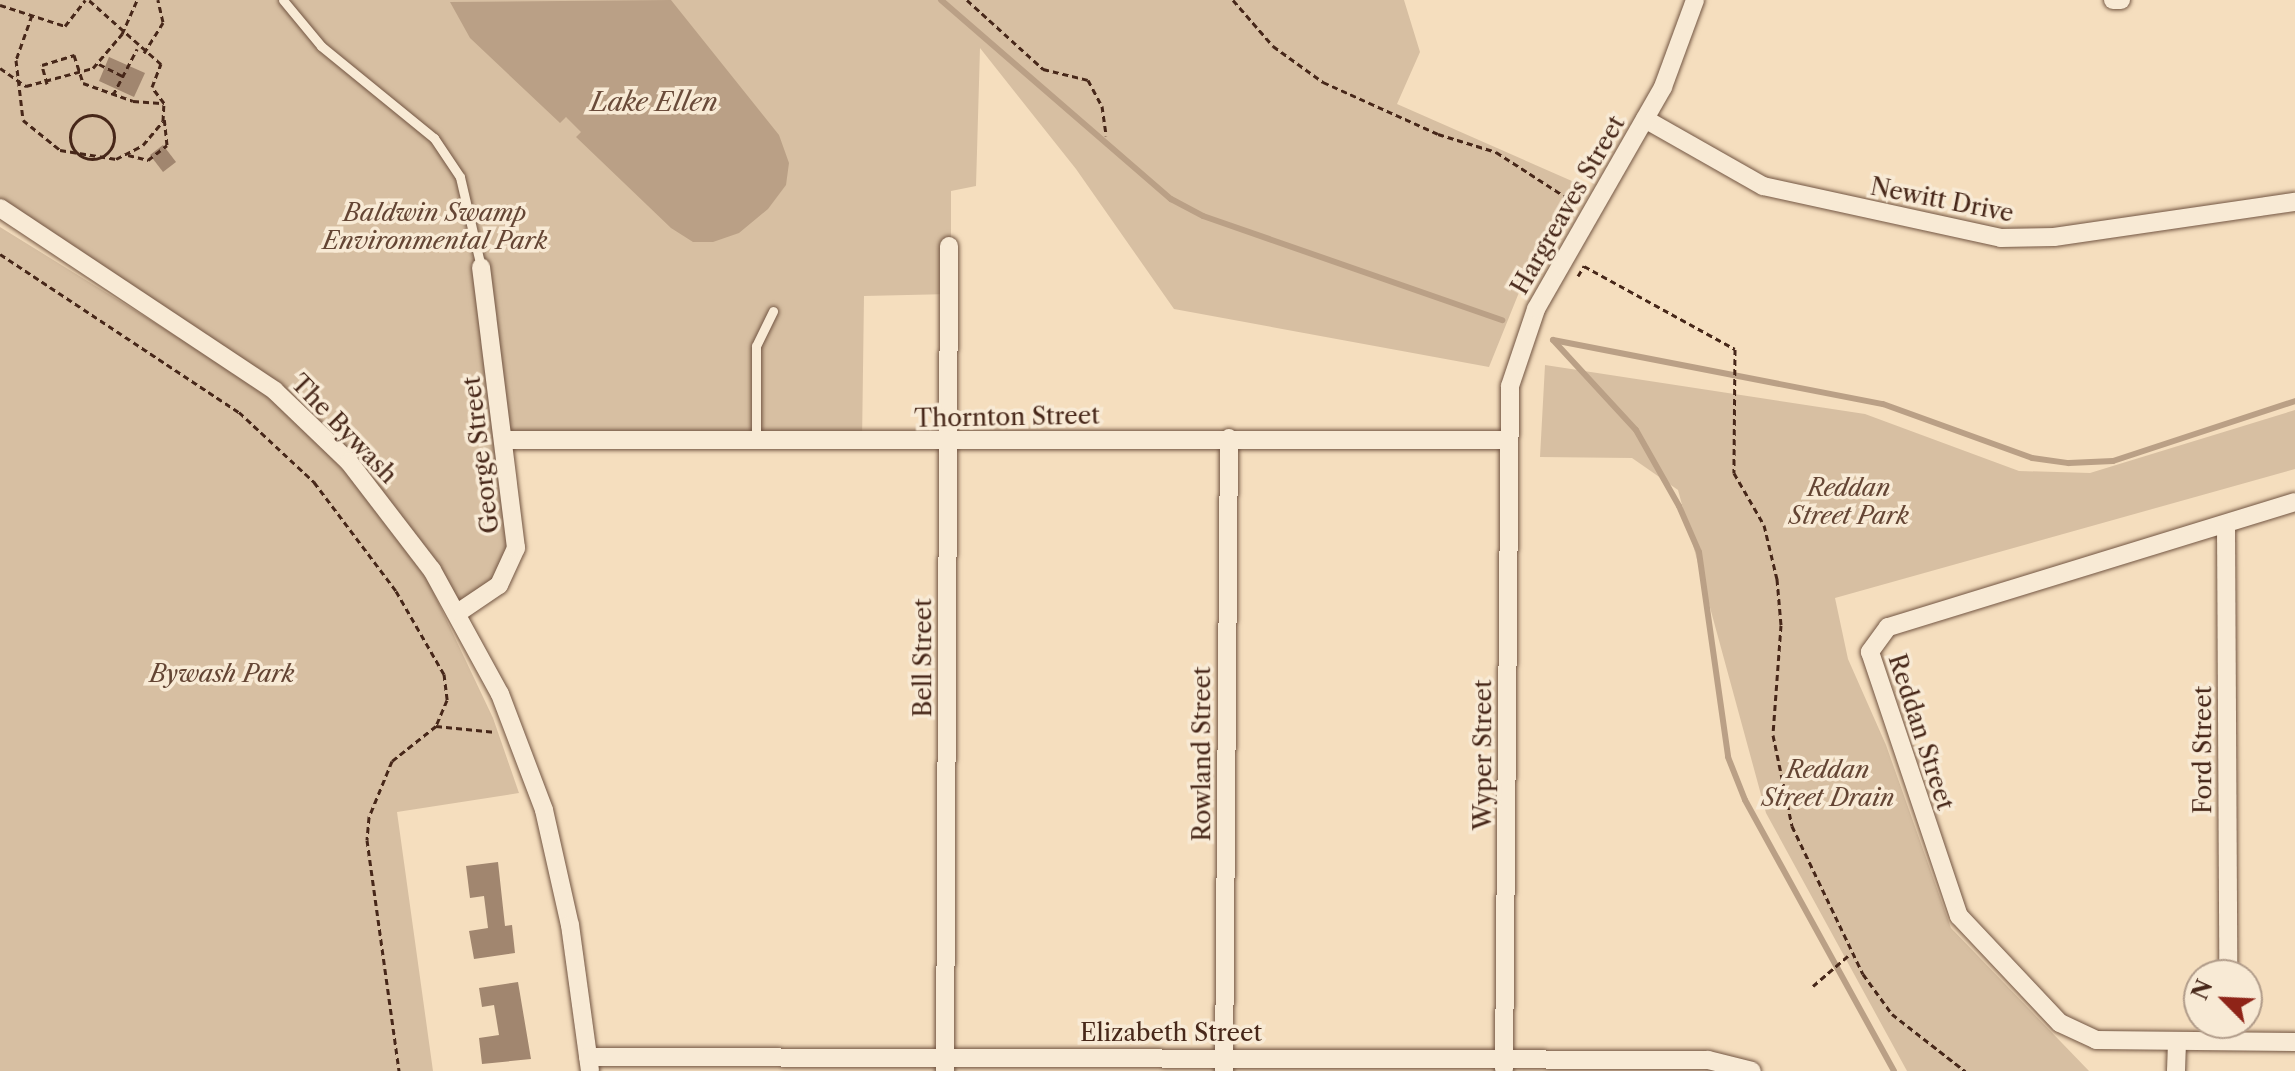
<!DOCTYPE html>
<style>
body{margin:0}
#map{position:relative;width:2295px;height:1071px;overflow:hidden;background:#f5debe;font-family:"Libre Caslon Text",serif}
div>[style]{position:absolute}
.green>*{inset:0;background:#d7bfa2}
.water>*{inset:0;background:#baa086}
.stream>*{height:6px;margin:-3px;padding:0 3px;transform-origin:3px;border-radius:3px;background:#baa086}
.building>*{inset:0;background:#a1866f}
.path>*{height:3px;margin-top:-1.5px;transform-origin:0;background:repeating-linear-gradient(90deg,#472719 0 6px,transparent 0 10px)}
.path>.ring{margin:-1.5px;padding:0;box-sizing:content-box;background:none;border:3px solid #472719;border-radius:50%}
.roads{filter:drop-shadow(0 0 2px #725542) drop-shadow(0 0 2px #725542)}
.service>*{height:9px;margin:-4.5px;padding:0 4.5px;transform-origin:4.5px;border-radius:4.5px;background:#f8ead5}
.minor>*{height:18px;margin:-9px;padding:0 9px;transform-origin:9px;border-radius:9px;background:#f8ead5}
span{translate:-50% -50%;white-space:nowrap;text-align:center;line-height:1.15;-webkit-text-stroke:7px #f8ead5;paint-order:stroke}
.street-label{font-size:24px;color:#472719}
.park-label{font-size:24px;color:#644534;font-style:italic}
.water-label{font-size:26px;color:#6a4b3a;font-style:italic}
.north{position:absolute;left:2183px;top:959px;width:80px;height:80px;box-sizing:border-box;background:#f8ead5;border:2px solid #b19c8a;border-radius:50%;rotate:294deg;font-size:22px;font-weight:700;line-height:32px;text-align:center;color:#472719}
.north::after{content:'';display:block;margin:auto;width:28px;height:36px;background:#8f2418;clip-path:polygon(50% 0,100% 100%,50% 72%,0 100%)}
</style>
<div id="map">
<div class="green">
<i style="clip-path:polygon(0 0,1404px 0,1420px 52px,1397px 104px,1581px 185px,1522px 285px,1489px 367px,1174px 309px,1076px 169px,980px 48px,976px 186px,951px 191px,951px 294px,864px 296px,862px 443px,508px 442px,515px 561px,461px 613px,434px 569px,276px 391px,0 205px)"></i>
<i style="clip-path:polygon(0 227px,267px 392px,358px 485px,428px 581px,493px 718px,519px 793px,397px 812px,433px 1071px,0 1071px)"></i>
<i style="clip-path:polygon(1545px 365px,1865px 414px,2019px 471px,2090px 473px,2295px 410px,2295px 469px,1835px 598px,1848px 659px,1886px 745px,1951px 928px,2089px 1071px,1907px 1071px,1766px 813px,1678px 490px,1632px 458px,1540px 457px)"></i>
</div>
<div class="water">
<i style="clip-path:polygon(671px 0,779px 135px,789px 163px,786px 185px,768px 209px,739px 233px,713px 242px,693px 242px,671px 228px,576px 137px,581px 132px,566px 117px,560px 123px,470px 38px,450px 2px)"></i>
</div>
<div class="stream">
<i style="left:941px;top:0;width:304px;rotate:40.9deg"></i>
<i style="left:1171px;top:199px;width:36px;rotate:28deg"></i>
<i style="left:1203px;top:216px;width:317px;rotate:19.2deg"></i>
<i style="left:1553px;top:340px;width:122px;rotate:47.3deg"></i>
<i style="left:1636px;top:430px;width:87px;rotate:60.5deg"></i>
<i style="left:1679px;top:506px;width:50px;rotate:66.5deg"></i>
<i style="left:1699px;top:552px;width:207px;rotate:81.9deg"></i>
<i style="left:1728px;top:757px;width:46px;rotate:68.4deg"></i>
<i style="left:1745px;top:800px;width:309px;rotate:61.2deg"></i>
<i style="left:1553px;top:340px;width:336px;rotate:11deg"></i>
<i style="left:1883px;top:404px;width:158px;rotate:19.9deg"></i>
<i style="left:2032px;top:458px;width:37px;rotate:8deg"></i>
<i style="left:2069px;top:463px;width:44px;rotate:-2.6deg"></i>
<i style="left:2113px;top:461px;width:192px;rotate:-18.2deg"></i>
</div>
<div class="building">
<i style="clip-path:polygon(109px 57px,145px 73px,134px 97px,99px 81px)"></i>
<i style="clip-path:polygon(163px 145px,176px 162px,163px 172px,150px 155px)"></i>
<i style="clip-path:polygon(498px 862px,505px 926px,512px 925px,515px 953px,474px 959px,469px 931px,488px 928px,484px 896px,470px 898px,466px 866px)"></i>
<i style="clip-path:polygon(518px 982px,531px 1059px,482px 1064px,479px 1038px,499px 1035px,494px 1005px,482px 1007px,479px 988px)"></i>
</div>
<div class="path">
<i style="left:967px;top:0;width:103px;rotate:42.2deg"></i>
<i style="left:1043px;top:69px;width:46px;rotate:13.7deg"></i>
<i style="left:1088px;top:80px;width:30px;rotate:62deg"></i>
<i style="left:1102px;top:106px;width:30px;rotate:82deg"></i>
<i style="left:1233px;top:0;width:61px;rotate:49deg"></i>
<i style="left:1273px;top:46px;width:62px;rotate:35.8deg"></i>
<i style="left:1323px;top:82px;width:126px;rotate:24.3deg"></i>
<i style="left:1438px;top:134px;width:61px;rotate:17.2deg"></i>
<i style="left:1496px;top:152px;width:94px;rotate:32.8deg"></i>
<i style="left:0;top:5px;width:68px;rotate:17.9deg"></i>
<i style="left:65px;top:26px;width:33px;rotate:-52deg"></i>
<i style="left:32px;top:15px;width:48px;rotate:109.6deg"></i>
<i style="left:16px;top:60px;width:60px;rotate:83.3deg"></i>
<i style="left:23px;top:120px;width:48px;rotate:39deg"></i>
<i style="left:60px;top:150px;width:57px;rotate:9.1deg"></i>
<i style="left:116px;top:159px;width:30px;rotate:-27deg"></i>
<i style="left:143px;top:145px;width:31px;rotate:-50deg"></i>
<i style="left:163px;top:121px;width:18px;rotate:-87deg"></i>
<i style="left:164px;top:103px;width:20px;rotate:-127deg"></i>
<i style="left:152px;top:87px;width:25px;rotate:-69deg"></i>
<i style="left:161px;top:64px;width:96px;rotate:-138.4deg"></i>
<i style="left:144px;top:53px;width:36px;rotate:-58deg"></i>
<i style="left:163px;top:22px;width:23px;rotate:-103deg"></i>
<i style="left:99px;top:64px;width:27px;rotate:27deg"></i>
<i style="left:0;top:68px;width:32px;rotate:35deg"></i>
<i style="left:26px;top:86px;width:69px;rotate:-15deg"></i>
<i style="left:93px;top:68px;width:45px;rotate:-49.5deg"></i>
<i style="left:122px;top:34px;width:37px;rotate:-66deg"></i>
<i style="left:47px;top:84px;width:20px;rotate:-105deg"></i>
<i style="left:42px;top:65px;width:34px;rotate:-17deg"></i>
<i style="left:74px;top:55px;width:29px;rotate:72deg"></i>
<i style="left:83px;top:83px;width:53px;rotate:19.8deg"></i>
<i style="left:133px;top:101px;width:31px;rotate:4deg"></i>
<i style="left:113px;top:95px;width:52px;rotate:-62.4deg"></i>
<i class="ring" style="left:70px;top:115px;width:41px;height:41px"></i>
<i style="left:128px;top:155px;width:21px;rotate:14deg"></i>
<i style="left:148px;top:160px;width:24px;rotate:-38deg"></i>
<i style="left:167px;top:145px;width:27px;rotate:-96deg"></i>
<i style="left:0;top:254px;width:287px;rotate:33.5deg"></i>
<i style="left:239px;top:412px;width:103px;rotate:43deg"></i>
<i style="left:314px;top:482px;width:136px;rotate:53deg"></i>
<i style="left:396px;top:591px;width:96px;rotate:60deg"></i>
<i style="left:444px;top:674px;width:26px;rotate:83deg"></i>
<i style="left:447px;top:700px;width:28px;rotate:113deg"></i>
<i style="left:436px;top:726px;width:56px;rotate:141.5deg"></i>
<i style="left:392px;top:761px;width:61px;rotate:112.3deg"></i>
<i style="left:369px;top:817px;width:23px;rotate:95deg"></i>
<i style="left:367px;top:840px;width:233px;rotate:82.1deg"></i>
<i style="left:1578px;top:276px;width:12px;rotate:-59deg"></i>
<i style="left:1584px;top:266px;width:172px;rotate:28.8deg"></i>
<i style="left:1735px;top:349px;width:124px;rotate:90.5deg"></i>
<i style="left:1734px;top:473px;width:60px;rotate:60deg"></i>
<i style="left:1764px;top:525px;width:56px;rotate:76.5deg"></i>
<i style="left:1777px;top:579px;width:46px;rotate:85deg"></i>
<i style="left:1781px;top:625px;width:110px;rotate:94.2deg"></i>
<i style="left:1773px;top:735px;width:93px;rotate:78.2deg"></i>
<i style="left:1792px;top:826px;width:164px;rotate:64.4deg"></i>
<i style="left:1863px;top:974px;width:49px;rotate:54.1deg"></i>
<i style="left:1892px;top:1014px;width:93px;rotate:38deg"></i>
<i style="left:436px;top:726px;width:60px;rotate:5.7deg"></i>
<i style="left:1813px;top:986px;width:48px;rotate:-40.7deg"></i>
</div>
<div class="roads">
<div class="service">
<i style="left:283px;top:0;width:60px;rotate:50.4deg"></i>
<i style="left:321px;top:46px;width:146px;rotate:39.2deg"></i>
<i style="left:434px;top:138px;width:47px;rotate:56.3deg"></i>
<i style="left:460px;top:177px;width:92px;rotate:76.9deg"></i>
<i style="left:756px;top:441px;width:95px;rotate:-90deg"></i>
<i style="left:756px;top:346px;width:39px;rotate:-64deg"></i>
</div>
<div class="minor">
<i style="left:2113px;top:0;width:8px"></i>
<i style="left:1645px;top:119px;width:136px;rotate:29.6deg"></i>
<i style="left:1763px;top:186px;width:244px;rotate:12.3deg"></i>
<i style="left:2001px;top:238px;width:53px;rotate:-1.1deg"></i>
<i style="left:2054px;top:237px;width:244px;rotate:-8.3deg"></i>
<i style="left:0;top:208px;width:330px;rotate:33.6deg"></i>
<i style="left:275px;top:391px;width:103px;rotate:43.8deg"></i>
<i style="left:349px;top:462px;width:136px;rotate:52.5deg"></i>
<i style="left:432px;top:570px;width:141px;rotate:61.3deg"></i>
<i style="left:500px;top:694px;width:124px;rotate:69.2deg"></i>
<i style="left:544px;top:810px;width:118px;rotate:77.3deg"></i>
<i style="left:570px;top:925px;width:147px;rotate:82.2deg"></i>
<i style="left:506px;top:440px;width:1003px"></i>
<i style="left:2295px;top:502px;width:426px;rotate:162.9deg"></i>
<i style="left:1888px;top:627px;width:31px;rotate:126deg"></i>
<i style="left:1870px;top:652px;width:279px;rotate:71.4deg"></i>
<i style="left:1959px;top:916px;width:147px;rotate:46.7deg"></i>
<i style="left:2060px;top:1023px;width:40px;rotate:25deg"></i>
<i style="left:2096px;top:1040px;width:199px;rotate:0.6deg"></i>
<i style="left:2226px;top:524px;width:451px;rotate:89.7deg"></i>
<i style="left:459px;top:612px;width:48px;rotate:-34deg"></i>
<i style="left:499px;top:585px;width:41px;rotate:-65.3deg"></i>
<i style="left:516px;top:548px;width:283px;rotate:-97.1deg"></i>
<i style="left:588px;top:1057px;width:1120px;rotate:0.15deg"></i>
<i style="left:1708px;top:1060px;width:45px;rotate:14deg"></i>
<i style="left:1504px;top:1069px;width:683px;rotate:-89.5deg"></i>
<i style="left:1510px;top:386px;width:81px;rotate:-71.3deg"></i>
<i style="left:1536px;top:309px;width:256px;rotate:-60.2deg"></i>
<i style="left:1663px;top:87px;width:93px;rotate:-69.8deg"></i>
<i style="left:945px;top:1071px;width:825px;rotate:-89.72deg"></i>
<i style="left:1224px;top:1071px;width:633px;rotate:-89.55deg"></i>
<i style="left:2176px;top:1071px;width:27px;rotate:-88deg"></i>
</div>
</div>
<div class="street-label">
<span style="left:1942px;top:200px;rotate:11deg">Newitt Drive</span>
<span style="left:1568px;top:205px;rotate:-60deg">Hargreaves Street</span>
<span style="left:1007px;top:417px;rotate:-1deg">Thornton Street</span>
<span style="left:344px;top:429px;rotate:46deg">The Bywash</span>
<span style="left:481px;top:455px;rotate:-97deg">George Street</span>
<span style="left:923px;top:658px;rotate:-90deg">Bell Street</span>
<span style="left:1921px;top:732px;rotate:72deg">Reddan Street</span>
<span style="left:2203px;top:750px;rotate:-90deg">Ford Street</span>
<span style="left:1202px;top:754px;rotate:-90deg">Rowland Street</span>
<span style="left:1483px;top:755px;rotate:-90deg">Wyper Street</span>
<span style="left:1171px;top:1033px">Elizabeth Street</span>
</div>
<div class="park-label">
<span style="left:435px;top:227px">Baldwin Swamp<br>Environmental Park</span>
<span style="left:1849px;top:502px">Reddan<br>Street Park</span>
<span style="left:222px;top:674px">Bywash Park</span>
<span style="left:1828px;top:784px">Reddan<br>Street Drain</span>
</div>
<div class="water-label">
<span style="left:654px;top:103px">Lake Ellen</span>
</div>
<div class="north">N</div>
</div>
